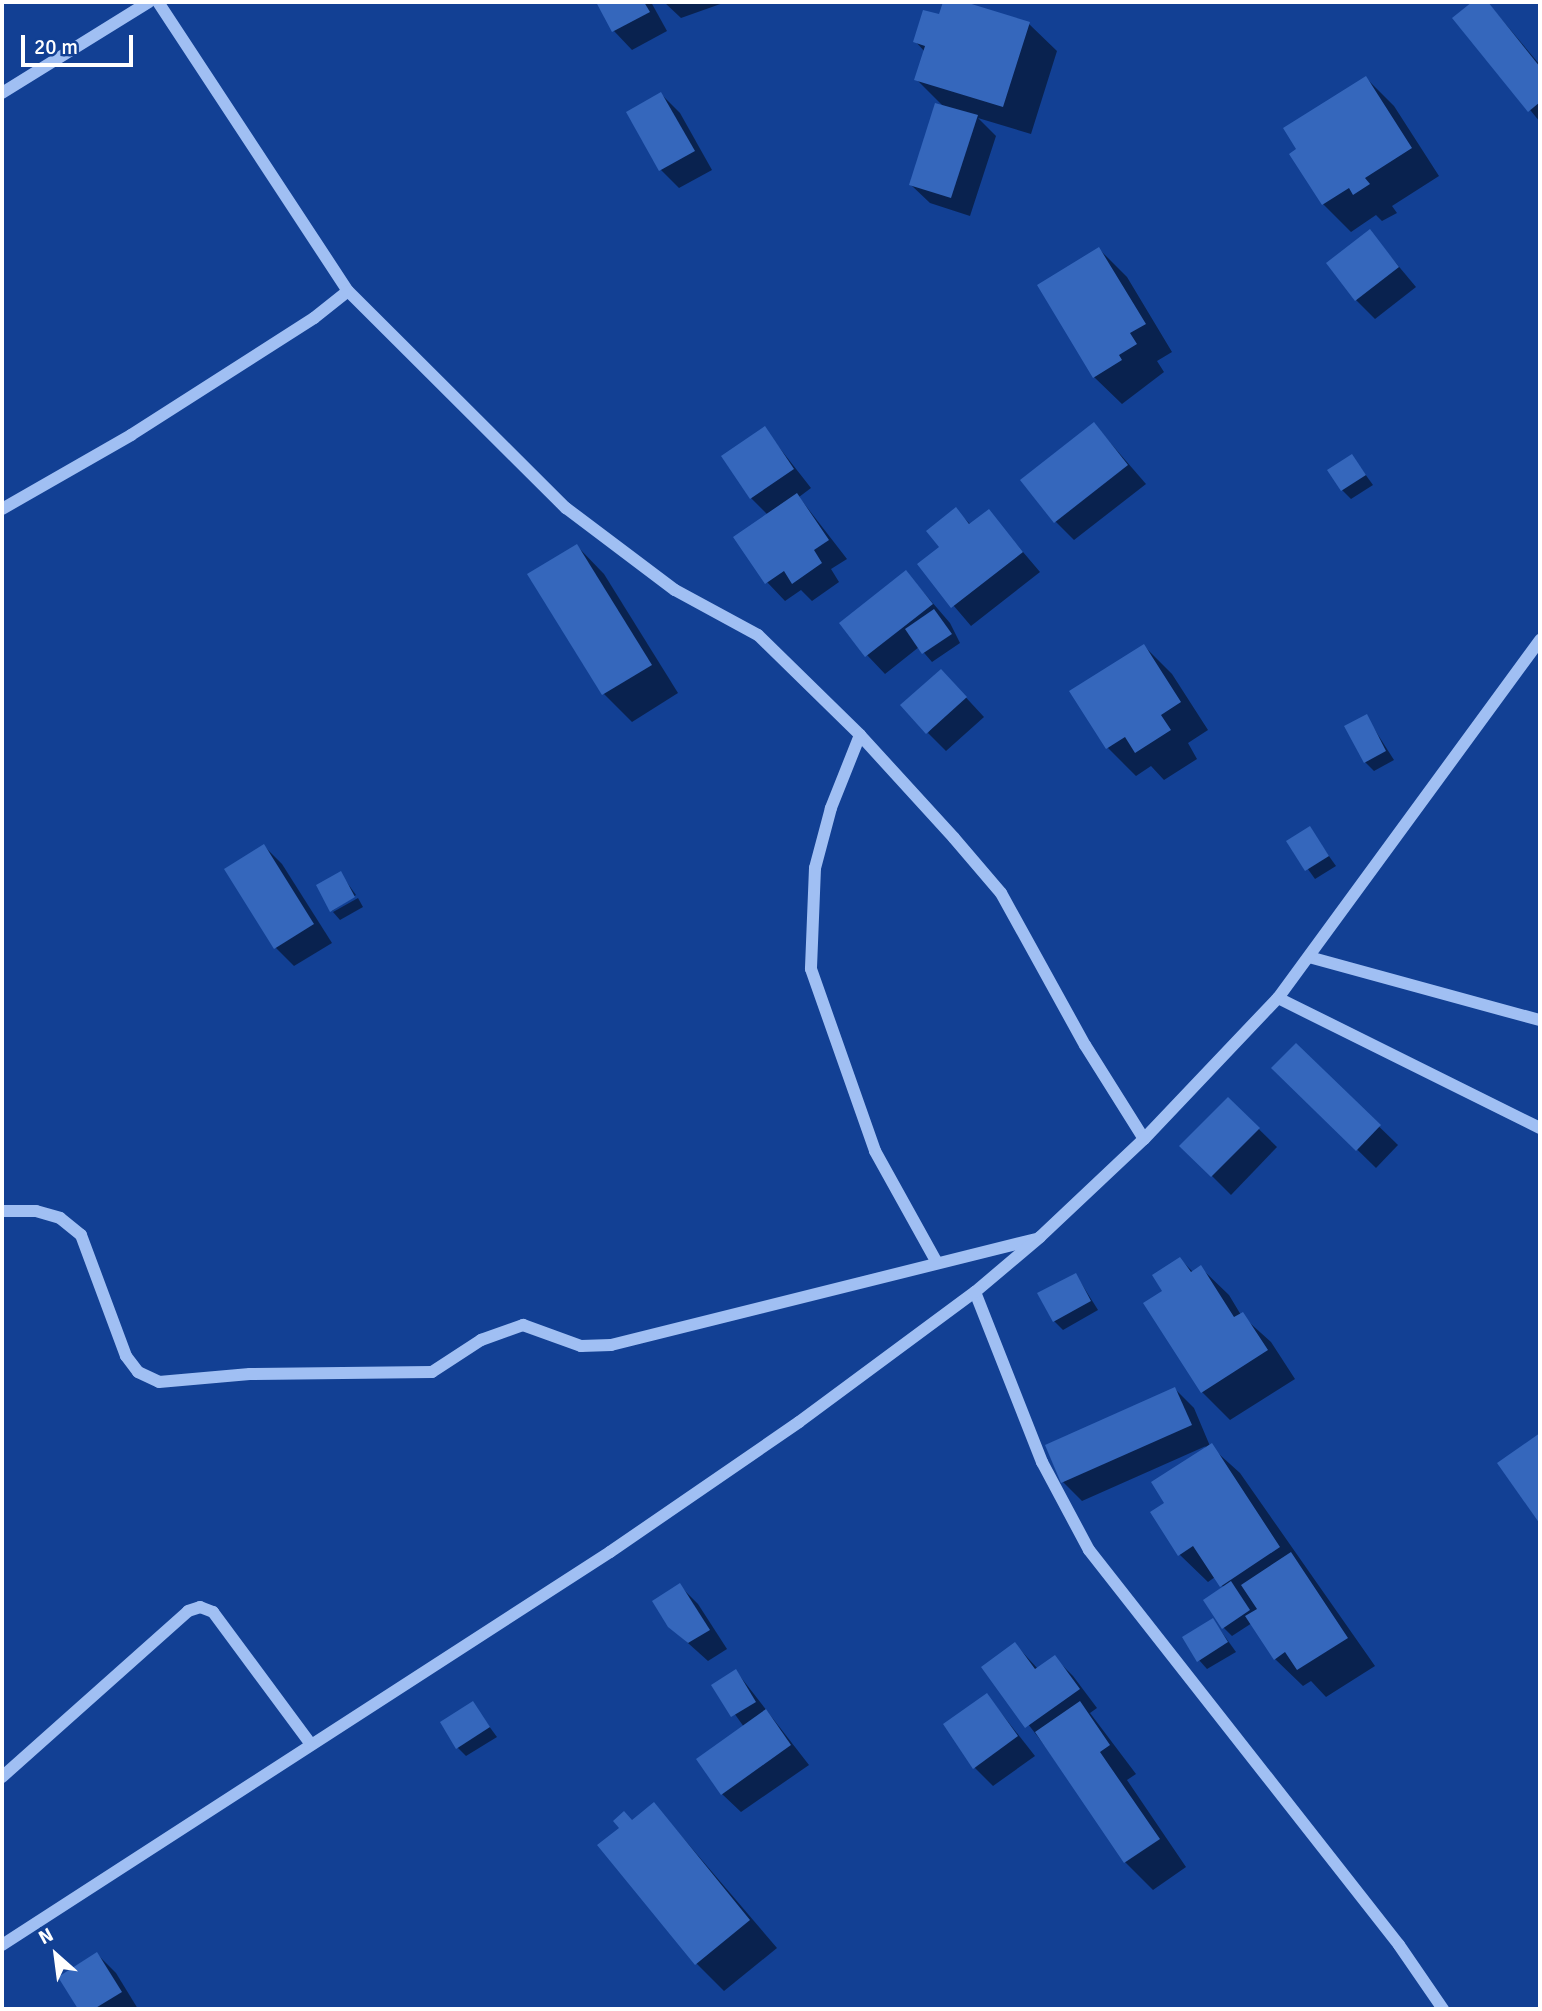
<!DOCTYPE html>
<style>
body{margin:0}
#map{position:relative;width:1542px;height:2011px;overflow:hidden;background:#124094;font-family:Signika,sans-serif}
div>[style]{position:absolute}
.shadow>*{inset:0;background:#0007}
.building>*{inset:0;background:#3567bc}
.minor>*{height:12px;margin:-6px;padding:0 6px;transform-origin:6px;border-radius:6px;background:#a0bff3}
span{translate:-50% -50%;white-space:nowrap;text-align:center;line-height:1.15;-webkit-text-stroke:7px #124094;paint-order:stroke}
.frame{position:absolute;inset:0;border:4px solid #fff;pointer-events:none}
.north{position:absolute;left:21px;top:1920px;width:70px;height:70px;-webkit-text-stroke:5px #124094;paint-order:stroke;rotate:332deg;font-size:19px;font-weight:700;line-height:28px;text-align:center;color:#fff}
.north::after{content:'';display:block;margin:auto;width:24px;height:32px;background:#fff;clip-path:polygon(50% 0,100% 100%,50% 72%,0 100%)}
.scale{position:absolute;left:21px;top:35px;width:112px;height:32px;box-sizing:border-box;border:4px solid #fff;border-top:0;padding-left:9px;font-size:21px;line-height:24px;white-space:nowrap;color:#fff;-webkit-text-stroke:5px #124094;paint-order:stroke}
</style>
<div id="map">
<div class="shadow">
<i style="clip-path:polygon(598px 2px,651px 2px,667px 31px,632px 50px,614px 31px)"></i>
<i style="clip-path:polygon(664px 2px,726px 2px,681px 18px)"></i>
<i style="clip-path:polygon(945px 2px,959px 2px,1029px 24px,1057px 51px,1031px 134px,978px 118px,996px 136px,970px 216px,930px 203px,911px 185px,944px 107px,916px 79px,925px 52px,915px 41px,940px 17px)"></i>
<i style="clip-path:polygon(1475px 2px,1487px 2px,1540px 65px,1540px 122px,1455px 18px)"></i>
<i style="clip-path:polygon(1366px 78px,1394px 106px,1439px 176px,1392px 206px,1397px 213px,1382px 221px,1376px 215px,1351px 232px,1323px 204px)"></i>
<i style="clip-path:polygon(661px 94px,680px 113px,712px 170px,679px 188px,661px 170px)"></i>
<i style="clip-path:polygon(1370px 232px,1416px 287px,1375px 319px,1356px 300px)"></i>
<i style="clip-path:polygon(1099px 249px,1127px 277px,1172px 352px,1157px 361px,1164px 372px,1122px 404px,1094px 377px)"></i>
<i style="clip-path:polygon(1094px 424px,1146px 484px,1074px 540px,1055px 521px)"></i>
<i style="clip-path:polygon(764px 428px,811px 488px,799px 497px,847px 559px,831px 569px,839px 582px,812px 601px,801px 590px,785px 601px,767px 582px,768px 515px,751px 498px)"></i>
<i style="clip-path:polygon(1352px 456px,1373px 485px,1351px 499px,1342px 490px)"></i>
<i style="clip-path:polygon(956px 510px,971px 525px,988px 511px,1040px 572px,971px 626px,919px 565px,942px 547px)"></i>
<i style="clip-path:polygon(577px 546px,604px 574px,678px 693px,632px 722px,604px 694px,530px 575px)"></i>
<i style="clip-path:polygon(906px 572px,950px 623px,960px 643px,932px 662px,919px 647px,885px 674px,867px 655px)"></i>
<i style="clip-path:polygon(1144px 646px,1172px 674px,1208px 730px,1188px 743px,1197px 759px,1164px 780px,1151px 766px,1136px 776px,1108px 748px)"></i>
<i style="clip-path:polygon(959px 690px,984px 717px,946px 751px,928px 733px)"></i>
<i style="clip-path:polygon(1366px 716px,1394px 760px,1374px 771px,1365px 762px)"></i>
<i style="clip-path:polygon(1309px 828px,1336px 866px,1315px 879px,1288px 841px)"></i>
<i style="clip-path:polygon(264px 846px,282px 864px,332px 943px,294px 966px,275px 947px)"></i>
<i style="clip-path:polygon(340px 873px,356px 895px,332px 911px,318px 885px)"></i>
<i style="clip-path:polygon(358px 898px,363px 907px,340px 920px,333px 912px)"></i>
<i style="clip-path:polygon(1296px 1046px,1398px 1145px,1376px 1168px,1274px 1068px)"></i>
<i style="clip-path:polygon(1228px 1099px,1277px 1147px,1231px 1195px,1182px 1146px)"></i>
<i style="clip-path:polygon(1180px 1259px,1194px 1273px,1201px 1268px,1229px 1295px,1241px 1315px,1271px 1342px,1295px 1379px,1230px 1420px,1202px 1392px,1145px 1303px,1164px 1291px)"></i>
<i style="clip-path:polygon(1076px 1275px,1098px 1310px,1063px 1330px,1054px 1321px)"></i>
<i style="clip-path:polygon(1175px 1389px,1194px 1408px,1210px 1446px,1240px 1473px,1375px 1666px,1326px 1697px,1311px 1681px,1303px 1686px,1275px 1659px,1252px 1623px,1232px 1636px,1223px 1627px,1224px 1588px,1215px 1577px,1208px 1582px,1180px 1555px,1167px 1504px,1206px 1446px,1082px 1501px,1063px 1482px)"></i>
<i style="clip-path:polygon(680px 1586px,698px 1604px,727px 1649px,708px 1661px,669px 1626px)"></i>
<i style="clip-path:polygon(1213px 1620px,1236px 1652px,1207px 1669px,1199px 1660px)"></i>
<i style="clip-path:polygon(1015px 1644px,1038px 1669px,1054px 1657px,1073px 1676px,1097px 1708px,1090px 1713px,1136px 1774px,1127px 1780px,1186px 1867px,1153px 1890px,1125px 1862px,1045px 1746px,984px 1667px)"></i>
<i style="clip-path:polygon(736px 1671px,809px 1765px,741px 1812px,722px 1794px,744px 1727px,714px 1685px)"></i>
<i style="clip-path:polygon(987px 1695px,1035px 1756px,993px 1786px,975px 1768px)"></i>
<i style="clip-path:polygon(472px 1703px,497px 1737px,466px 1756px,457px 1747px)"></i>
<i style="clip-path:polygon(654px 1804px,777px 1948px,724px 1991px,696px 1963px,633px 1822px)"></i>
<i style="clip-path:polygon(97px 1954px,116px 1973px,138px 2009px,80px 2009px,60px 1977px)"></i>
</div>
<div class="building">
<i style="clip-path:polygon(596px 2px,644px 2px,650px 12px,612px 32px)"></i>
<i style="clip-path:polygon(943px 2px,965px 2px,1030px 22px,1003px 107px,914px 80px,925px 46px,913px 42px,923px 10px,939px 14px)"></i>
<i style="clip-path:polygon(1472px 2px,1488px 2px,1540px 67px,1540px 102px,1528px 112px,1452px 18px)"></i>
<i style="clip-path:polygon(1366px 76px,1412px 148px,1365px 178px,1370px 184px,1353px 195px,1349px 188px,1322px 205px,1289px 154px,1296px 149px,1283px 128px)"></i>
<i style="clip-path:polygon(661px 92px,695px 151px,659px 171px,626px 112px)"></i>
<i style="clip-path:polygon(935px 103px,978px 115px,951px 198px,909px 185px)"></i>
<i style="clip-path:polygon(1370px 229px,1399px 267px,1355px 301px,1326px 263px)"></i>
<i style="clip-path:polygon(1099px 247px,1146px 324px,1130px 333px,1137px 344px,1119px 355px,1122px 360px,1093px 378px,1037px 285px)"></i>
<i style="clip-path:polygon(1094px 422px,1128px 465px,1054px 523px,1020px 480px)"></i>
<i style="clip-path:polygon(765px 426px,794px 469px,750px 499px,721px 456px)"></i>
<i style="clip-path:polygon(1352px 454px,1366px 475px,1341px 491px,1327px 470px)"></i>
<i style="clip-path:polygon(797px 493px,829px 540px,814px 550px,822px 563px,792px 584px,784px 571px,765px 584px,733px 537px)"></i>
<i style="clip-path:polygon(956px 507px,969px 524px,989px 509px,1023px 552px,951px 608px,917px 564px,939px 547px,926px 531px)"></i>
<i style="clip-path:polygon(577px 544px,652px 665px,602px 695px,527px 574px)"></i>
<i style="clip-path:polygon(906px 570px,933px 604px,865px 657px,839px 623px)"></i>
<i style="clip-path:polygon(934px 609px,952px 634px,922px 654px,905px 629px)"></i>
<i style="clip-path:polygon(1144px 644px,1181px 702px,1161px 715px,1171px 730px,1135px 753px,1125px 737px,1106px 749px,1069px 691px)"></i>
<i style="clip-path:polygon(941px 669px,967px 697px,926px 734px,900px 705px)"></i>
<i style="clip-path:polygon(1367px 714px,1386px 751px,1364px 763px,1344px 726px)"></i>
<i style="clip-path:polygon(1310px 826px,1329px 856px,1305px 871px,1286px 841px)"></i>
<i style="clip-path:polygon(264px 844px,314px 924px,274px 949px,224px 869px)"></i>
<i style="clip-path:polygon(341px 871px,355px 897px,330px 912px,316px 885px)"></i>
<i style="clip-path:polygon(1296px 1043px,1381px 1125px,1356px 1151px,1271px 1068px)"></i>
<i style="clip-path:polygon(1228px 1097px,1260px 1128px,1211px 1177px,1179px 1146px)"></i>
<i style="clip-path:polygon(1180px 1257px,1191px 1272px,1201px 1265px,1234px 1317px,1243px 1312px,1268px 1350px,1201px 1393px,1143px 1303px,1162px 1291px,1152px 1275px)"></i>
<i style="clip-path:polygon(1076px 1273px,1091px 1301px,1053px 1322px,1037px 1293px)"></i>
<i style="clip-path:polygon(1175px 1387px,1192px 1425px,1061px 1483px,1045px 1445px)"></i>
<i style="clip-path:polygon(1540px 1433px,1540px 1524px,1497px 1463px)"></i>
<i style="clip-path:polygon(1212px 1443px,1280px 1547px,1220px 1587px,1193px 1546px,1178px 1556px,1150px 1512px,1164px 1503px,1151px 1482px)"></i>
<i style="clip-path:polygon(1291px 1552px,1348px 1638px,1297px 1670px,1285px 1652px,1274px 1660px,1245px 1616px,1257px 1609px,1241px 1585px)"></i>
<i style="clip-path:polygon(1231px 1581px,1250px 1610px,1222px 1629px,1203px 1600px)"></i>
<i style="clip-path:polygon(680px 1583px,710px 1630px,688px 1643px,668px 1627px,652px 1601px)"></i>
<i style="clip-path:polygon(1213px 1618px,1228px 1642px,1197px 1662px,1182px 1637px)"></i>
<i style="clip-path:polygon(1015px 1642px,1035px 1669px,1055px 1655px,1080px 1689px,1025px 1728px,981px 1667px)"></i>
<i style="clip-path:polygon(736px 1669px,756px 1702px,731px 1717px,711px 1685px)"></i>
<i style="clip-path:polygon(987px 1693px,1018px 1736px,973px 1769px,943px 1724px)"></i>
<i style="clip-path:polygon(473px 1701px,490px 1727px,456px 1749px,440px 1722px)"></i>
<i style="clip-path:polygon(1080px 1701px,1110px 1745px,1100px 1752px,1160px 1839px,1124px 1863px,1035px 1732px)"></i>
<i style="clip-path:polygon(766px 1709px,791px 1745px,721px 1795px,696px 1759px)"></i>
<i style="clip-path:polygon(654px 1802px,750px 1920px,695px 1965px,597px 1845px,619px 1828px,613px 1821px,624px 1811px,632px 1820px)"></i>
<i style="clip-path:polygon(97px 1952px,122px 1992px,94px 2009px,78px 2009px,58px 1977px)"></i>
</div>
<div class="minor">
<i style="left:158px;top:2px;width:346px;rotate:56.7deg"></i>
<i style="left:348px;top:291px;width:308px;rotate:44.9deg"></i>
<i style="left:566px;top:508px;width:136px;rotate:37deg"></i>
<i style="left:675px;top:590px;width:94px;rotate:28.5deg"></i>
<i style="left:758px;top:635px;width:143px;rotate:44.4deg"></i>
<i style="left:860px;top:735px;width:139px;rotate:47.6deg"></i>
<i style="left:954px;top:838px;width:72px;rotate:49.5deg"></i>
<i style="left:1001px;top:893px;width:174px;rotate:61.1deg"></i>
<i style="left:1085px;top:1045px;width:111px;rotate:57.9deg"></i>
<i style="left:2px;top:93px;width:173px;rotate:-31.8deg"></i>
<i style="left:2px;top:509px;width:149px;rotate:-29.8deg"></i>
<i style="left:131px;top:435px;width:217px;rotate:-32.6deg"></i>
<i style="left:314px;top:318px;width:43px;rotate:-38.5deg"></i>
<i style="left:860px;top:735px;width:79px;rotate:111.7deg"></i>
<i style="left:831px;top:808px;width:62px;rotate:104.9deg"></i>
<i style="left:815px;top:868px;width:101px;rotate:92.3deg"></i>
<i style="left:811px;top:969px;width:193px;rotate:70.6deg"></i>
<i style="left:875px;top:1151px;width:126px;rotate:61deg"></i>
<i style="left:1309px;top:957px;width:239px;rotate:15.3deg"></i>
<i style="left:1278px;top:998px;width:292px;rotate:26.4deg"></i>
<i style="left:2px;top:1211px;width:34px"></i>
<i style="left:36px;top:1211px;width:25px;rotate:16deg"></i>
<i style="left:60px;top:1218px;width:27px;rotate:39deg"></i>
<i style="left:81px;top:1235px;width:129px;rotate:69.6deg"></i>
<i style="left:126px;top:1356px;width:20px;rotate:53deg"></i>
<i style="left:138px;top:1372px;width:23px;rotate:25deg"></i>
<i style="left:159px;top:1382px;width:91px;rotate:-5deg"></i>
<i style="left:250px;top:1374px;width:182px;rotate:-0.6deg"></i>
<i style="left:432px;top:1372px;width:59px;rotate:-33.1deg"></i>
<i style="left:481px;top:1340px;width:45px;rotate:-19.7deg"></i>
<i style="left:523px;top:1325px;width:62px;rotate:19.9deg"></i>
<i style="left:581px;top:1346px;width:30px;rotate:-2deg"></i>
<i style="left:611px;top:1345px;width:437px;rotate:-14deg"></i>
<i style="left:975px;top:1292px;width:183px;rotate:68.5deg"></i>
<i style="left:1042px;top:1462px;width:100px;rotate:61.9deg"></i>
<i style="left:1089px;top:1550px;width:502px;rotate:51.87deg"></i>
<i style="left:1399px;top:1945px;width:78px;rotate:55.5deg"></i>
<i style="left:2px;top:1777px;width:249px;rotate:-41.7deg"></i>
<i style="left:188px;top:1611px;width:13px;rotate:-18deg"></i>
<i style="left:200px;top:1607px;width:14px;rotate:21deg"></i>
<i style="left:213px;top:1612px;width:163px;rotate:53.5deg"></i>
<i style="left:2px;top:1945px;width:724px;rotate:-32.88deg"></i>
<i style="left:610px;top:1552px;width:229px;rotate:-34.5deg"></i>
<i style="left:799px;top:1422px;width:219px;rotate:-36.5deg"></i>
<i style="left:975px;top:1292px;width:85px;rotate:-40.2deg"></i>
<i style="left:1040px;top:1237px;width:143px;rotate:-43.3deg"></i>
<i style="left:1144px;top:1139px;width:195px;rotate:-46.5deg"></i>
<i style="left:1278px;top:998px;width:444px;rotate:-53.8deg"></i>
</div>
<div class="frame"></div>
<div class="north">N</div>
<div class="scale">20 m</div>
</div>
